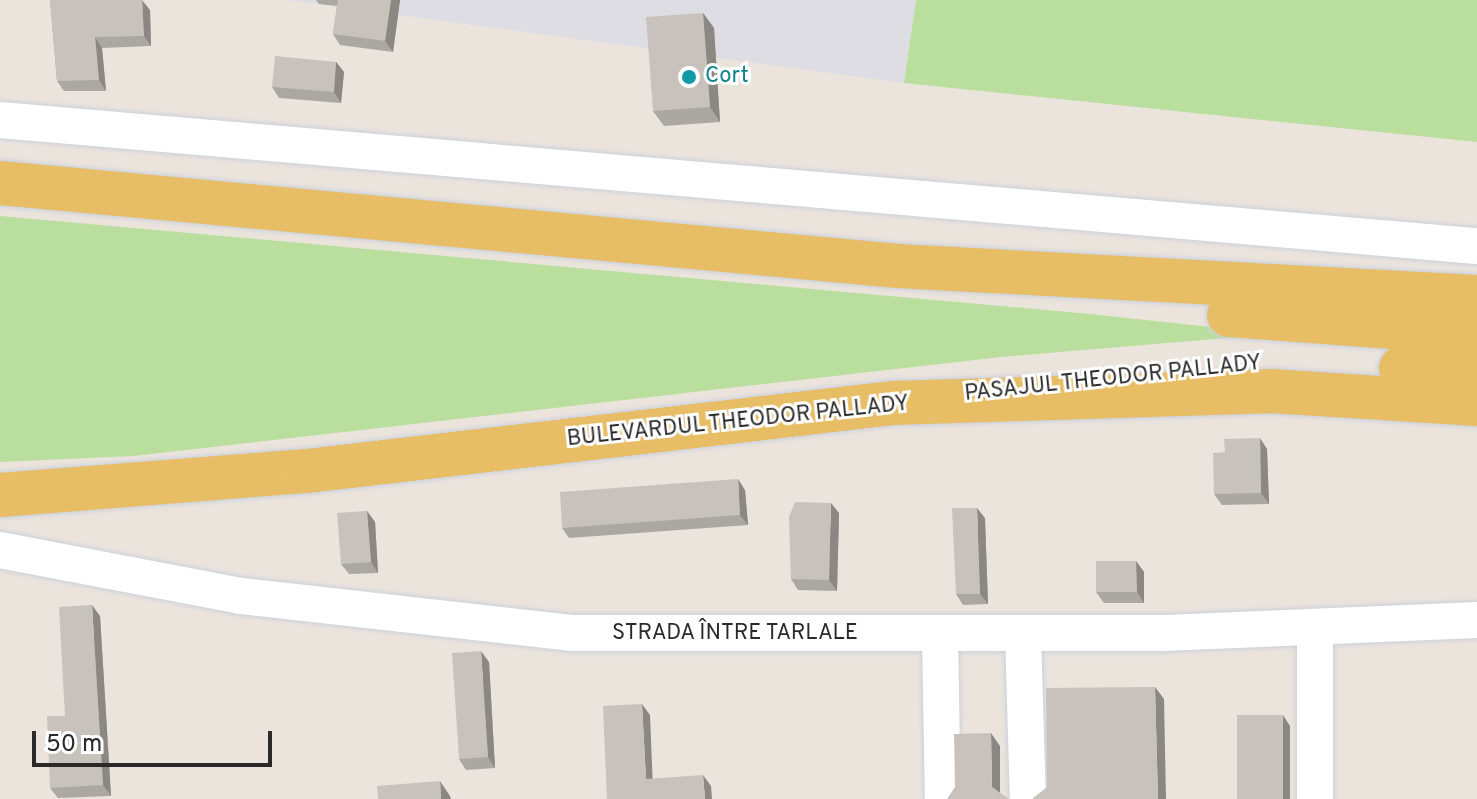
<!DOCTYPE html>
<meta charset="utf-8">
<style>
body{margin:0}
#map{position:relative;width:1477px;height:799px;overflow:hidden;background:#ebe4dd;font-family:Overpass,sans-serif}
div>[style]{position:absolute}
.industrial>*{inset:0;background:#dfdde4}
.green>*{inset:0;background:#b9de9d}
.roads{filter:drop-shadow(0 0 2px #cbd0db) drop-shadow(0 0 2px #cbd0db)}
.minor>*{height:36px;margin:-18px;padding:0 18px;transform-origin:18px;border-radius:18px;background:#fff}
.major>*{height:44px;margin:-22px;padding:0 22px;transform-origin:22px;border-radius:22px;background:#e7be66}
.wall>*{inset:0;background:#aba7a2}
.shaded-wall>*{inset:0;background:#8b8884}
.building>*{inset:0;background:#c7c2bc}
.dots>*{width:22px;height:22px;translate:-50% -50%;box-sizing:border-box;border:4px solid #fff;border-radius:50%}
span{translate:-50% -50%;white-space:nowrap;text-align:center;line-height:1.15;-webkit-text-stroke:6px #fff;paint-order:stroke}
.culture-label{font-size:22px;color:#0d838f}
.left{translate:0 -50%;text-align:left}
.street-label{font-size:22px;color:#2a2a2a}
.scale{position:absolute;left:32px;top:731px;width:240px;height:36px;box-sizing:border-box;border:4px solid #2a2a2a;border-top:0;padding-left:10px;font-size:24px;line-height:28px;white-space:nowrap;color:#2a2a2a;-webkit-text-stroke:6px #fff;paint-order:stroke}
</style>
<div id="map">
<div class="industrial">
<i style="clip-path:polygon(287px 0,916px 0,904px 83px)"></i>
</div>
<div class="green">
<i style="clip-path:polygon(916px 0,1477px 0,1477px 142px,904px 83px)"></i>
<i style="clip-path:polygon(0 216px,1090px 314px,1238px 330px,1238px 337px,1001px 357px,134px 456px,0 462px)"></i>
</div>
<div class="roads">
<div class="minor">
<i style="left:0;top:120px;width:1482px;rotate:4.88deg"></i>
<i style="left:0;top:550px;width:246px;rotate:10.8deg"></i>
<i style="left:242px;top:596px;width:331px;rotate:6.4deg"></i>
<i style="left:571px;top:633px;width:593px"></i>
<i style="left:1164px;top:633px;width:313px;rotate:-2.4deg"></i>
<i style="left:1315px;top:630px;width:169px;rotate:90deg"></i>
<i style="left:940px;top:635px;width:164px;rotate:89deg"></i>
<i style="left:1023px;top:635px;width:164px;rotate:88.3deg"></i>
</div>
<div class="major">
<i style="left:0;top:183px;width:902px;rotate:5.28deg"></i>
<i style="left:898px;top:266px;width:580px;rotate:3.06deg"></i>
<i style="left:1229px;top:315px;width:249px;rotate:4.2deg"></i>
<i style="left:1401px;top:368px;width:76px;rotate:3deg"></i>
<i style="left:0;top:495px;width:308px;rotate:-4.5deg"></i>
<i style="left:307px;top:471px;width:590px;rotate:-6.62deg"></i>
<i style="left:893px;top:403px;width:377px;rotate:-1.8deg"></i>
<i style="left:1270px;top:391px;width:207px;rotate:3.6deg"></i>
</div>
</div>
<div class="wall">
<i style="clip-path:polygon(50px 0,150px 10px,151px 46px,102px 48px,106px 91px,64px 91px,57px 81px)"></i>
<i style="clip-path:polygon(316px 0,400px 0,393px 52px,340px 45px,333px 34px,337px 6px,319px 4px)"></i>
<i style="clip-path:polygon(703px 13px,714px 28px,720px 122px,664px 126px,653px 111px)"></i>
<i style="clip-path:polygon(336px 62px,344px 72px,341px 103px,279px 98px,272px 87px)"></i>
<i style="clip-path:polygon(1267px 449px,1269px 504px,1222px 505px,1214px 494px)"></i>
<i style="clip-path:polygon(745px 490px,748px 525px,569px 538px,562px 528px)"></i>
<i style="clip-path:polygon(367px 511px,375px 522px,378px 573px,349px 574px,341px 564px)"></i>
<i style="clip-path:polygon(839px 513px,837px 591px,798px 590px,791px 579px)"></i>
<i style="clip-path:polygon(985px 518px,988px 604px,963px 605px,956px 594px)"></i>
<i style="clip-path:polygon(1136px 561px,1144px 572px,1144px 603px,1104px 603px,1096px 592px)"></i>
<i style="clip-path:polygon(100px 616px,111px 796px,58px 798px,50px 788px,65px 716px)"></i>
<i style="clip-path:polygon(489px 662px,495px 768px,466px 770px,459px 759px)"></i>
</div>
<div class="shaded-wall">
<i style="clip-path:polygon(142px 0,150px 10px,151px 46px,144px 36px)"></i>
<i style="clip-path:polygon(391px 0,400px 0,393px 52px,385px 41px)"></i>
<i style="clip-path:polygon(703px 13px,714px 28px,720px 122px,710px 107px)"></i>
<i style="clip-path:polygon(95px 37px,102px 48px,106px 91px,99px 80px)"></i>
<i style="clip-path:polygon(336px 62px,344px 72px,341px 103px,334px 92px)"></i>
<i style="clip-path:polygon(1260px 438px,1267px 449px,1269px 504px,1261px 493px)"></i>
<i style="clip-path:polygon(738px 479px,745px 490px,748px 525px,740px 515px)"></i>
<i style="clip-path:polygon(831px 503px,839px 513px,837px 591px,829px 580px)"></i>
<i style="clip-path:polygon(977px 508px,985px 518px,988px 604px,980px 594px)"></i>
<i style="clip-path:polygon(367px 511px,375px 522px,378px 573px,371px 562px)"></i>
<i style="clip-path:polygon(1136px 561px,1144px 572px,1144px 603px,1137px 592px)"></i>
<i style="clip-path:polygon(92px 605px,100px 616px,111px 796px,103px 785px)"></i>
<i style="clip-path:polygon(481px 651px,489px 662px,495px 768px,488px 757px)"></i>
<i style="clip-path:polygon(1155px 687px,1164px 699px,1166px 799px,1158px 799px)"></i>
<i style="clip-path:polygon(642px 704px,650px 715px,653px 790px,646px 779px)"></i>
<i style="clip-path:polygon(1283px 715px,1290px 726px,1290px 799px,1283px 799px)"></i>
<i style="clip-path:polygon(991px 733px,1000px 746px,1000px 799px,992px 787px)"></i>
<i style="clip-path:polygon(703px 775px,711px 786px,712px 799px,705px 799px)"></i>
<i style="clip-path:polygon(440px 781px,450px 796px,451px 799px,441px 799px)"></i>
</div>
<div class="building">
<i style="clip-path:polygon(50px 0,142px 0,144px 36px,95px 37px,99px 80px,57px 81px)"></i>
<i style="clip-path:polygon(338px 0,391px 0,385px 41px,333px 34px)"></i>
<i style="clip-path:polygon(703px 13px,710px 107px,653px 111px,646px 17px)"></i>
<i style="clip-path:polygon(275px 56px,336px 62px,334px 92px,272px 87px)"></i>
<i style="clip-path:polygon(1260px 438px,1261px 493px,1214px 494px,1213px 453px,1225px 452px,1224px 439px)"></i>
<i style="clip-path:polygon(738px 479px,740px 515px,562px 528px,560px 492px)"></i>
<i style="clip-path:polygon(795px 502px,831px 503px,829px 580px,791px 579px,789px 517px)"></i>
<i style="clip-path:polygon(952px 508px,977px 508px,980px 594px,956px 594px)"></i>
<i style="clip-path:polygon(367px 511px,371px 562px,341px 564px,337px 513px)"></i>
<i style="clip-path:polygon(1096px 561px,1136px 561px,1137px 592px,1096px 592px)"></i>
<i style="clip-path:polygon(92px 605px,103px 785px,50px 788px,47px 716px,65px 716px,59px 607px)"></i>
<i style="clip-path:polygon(481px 651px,488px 757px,459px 759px,452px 653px)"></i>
<i style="clip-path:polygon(1155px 687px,1158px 799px,1032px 799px,1047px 787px,1046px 688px)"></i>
<i style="clip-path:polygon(642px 704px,646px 779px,703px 775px,705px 799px,607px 799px,603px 706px)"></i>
<i style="clip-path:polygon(1237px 715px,1283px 715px,1283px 799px,1237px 799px)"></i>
<i style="clip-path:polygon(991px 733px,992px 787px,1009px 799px,947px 799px,955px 787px,954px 734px)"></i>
<i style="clip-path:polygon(440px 781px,441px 799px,378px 799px,377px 786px)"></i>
</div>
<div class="dots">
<i style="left:689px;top:77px;background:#0f9aa8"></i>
</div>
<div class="culture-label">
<span class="left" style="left:705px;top:77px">Cort</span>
</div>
<div class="street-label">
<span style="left:1113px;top:379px;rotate:-6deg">PASAJUL THEODOR PALLADY</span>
<span style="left:738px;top:422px;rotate:-6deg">BULEVARDUL THEODOR PALLADY</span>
<span style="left:735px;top:634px">STRADA ÎNTRE TARLALE</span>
</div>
<div class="scale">50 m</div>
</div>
